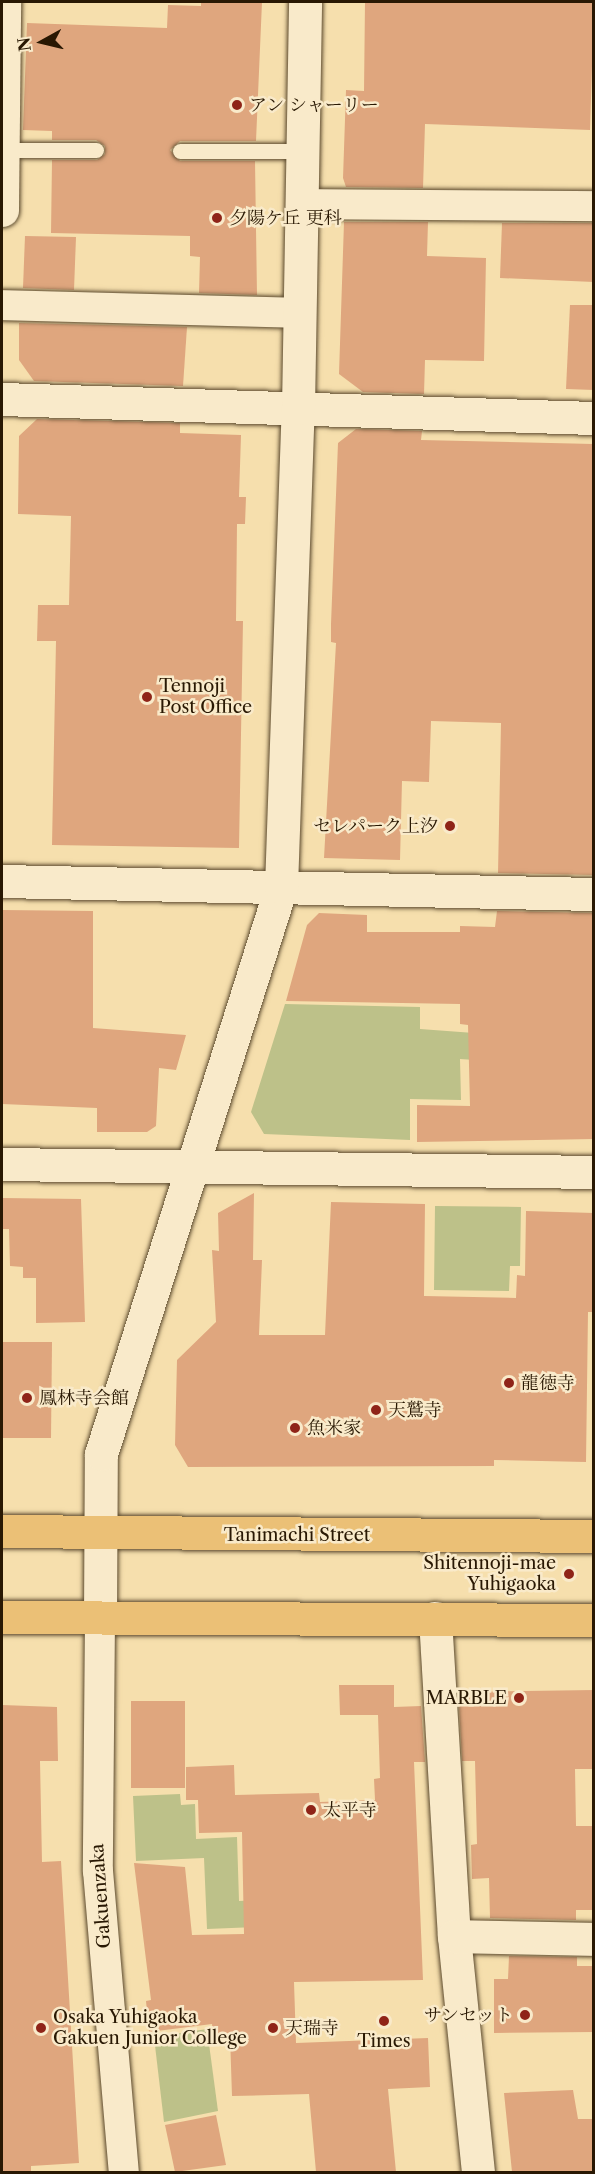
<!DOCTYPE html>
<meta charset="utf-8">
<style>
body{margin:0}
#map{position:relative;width:595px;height:2174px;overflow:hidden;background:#f6dfad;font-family:"Libre Caslon Text","Noto Serif JP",serif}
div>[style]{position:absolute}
.green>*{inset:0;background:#bdc189}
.building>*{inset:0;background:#dfa67e}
.roads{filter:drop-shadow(0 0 2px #5c4a2e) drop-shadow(0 0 2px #5c4a2e)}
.lane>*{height:15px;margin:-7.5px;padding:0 7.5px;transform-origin:7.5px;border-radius:7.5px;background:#f9eaca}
.street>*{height:30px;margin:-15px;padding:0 15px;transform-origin:15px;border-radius:15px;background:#f9eaca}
.secondary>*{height:33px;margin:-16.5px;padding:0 16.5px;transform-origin:16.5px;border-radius:16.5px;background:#f9eaca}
.primary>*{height:33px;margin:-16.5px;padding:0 16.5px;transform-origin:16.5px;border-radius:16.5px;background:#ebc076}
.dots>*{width:16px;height:16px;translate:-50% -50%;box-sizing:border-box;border:3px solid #f9eaca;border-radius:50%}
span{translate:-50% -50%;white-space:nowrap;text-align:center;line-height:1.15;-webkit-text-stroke:5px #f9eaca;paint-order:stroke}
.poi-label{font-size:18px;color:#291803}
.left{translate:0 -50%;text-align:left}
.right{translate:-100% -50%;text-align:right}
.street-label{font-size:18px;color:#291803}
.frame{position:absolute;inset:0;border:3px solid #291803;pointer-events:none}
.north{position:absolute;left:12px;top:12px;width:60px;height:60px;-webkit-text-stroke:4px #f9eaca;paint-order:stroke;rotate:262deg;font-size:16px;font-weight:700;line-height:24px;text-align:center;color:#291803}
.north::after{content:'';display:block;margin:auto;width:21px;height:27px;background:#291803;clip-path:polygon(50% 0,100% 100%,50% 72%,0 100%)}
</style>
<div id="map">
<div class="green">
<i style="clip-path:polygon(285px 1004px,420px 1007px,420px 1029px,474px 1033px,475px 1060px,460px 1059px,461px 1100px,410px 1099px,410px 1140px,264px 1134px,251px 1112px)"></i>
<i style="clip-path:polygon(435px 1206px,521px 1207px,520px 1266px,510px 1266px,509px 1291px,434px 1290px)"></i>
<i style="clip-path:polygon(180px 1794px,181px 1805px,195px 1804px,196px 1839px,237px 1837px,239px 1901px,283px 1899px,284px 1926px,207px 1929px,204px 1858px,136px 1861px,133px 1796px)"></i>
<i style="clip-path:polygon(207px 2029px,218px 2111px,164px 2122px,154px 2037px)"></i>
</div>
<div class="building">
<i style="clip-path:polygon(201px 2px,262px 2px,256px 141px,180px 141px,170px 150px,180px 161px,255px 161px,257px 295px,199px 293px,200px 257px,190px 256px,190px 236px,51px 233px,52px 160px,97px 160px,105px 154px,105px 146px,96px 140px,52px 140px,52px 131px,23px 130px,27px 23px,167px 28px,168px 5px,201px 6px)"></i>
<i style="clip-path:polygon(365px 2px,594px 2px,590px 130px,425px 124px,423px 188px,346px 187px,343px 178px,346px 90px,364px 91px)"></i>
<i style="clip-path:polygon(344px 222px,428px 222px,427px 256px,486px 258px,484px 361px,425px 360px,424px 394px,363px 392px,339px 374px)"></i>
<i style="clip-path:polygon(502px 223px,594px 223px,594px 282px,500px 278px)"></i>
<i style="clip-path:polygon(25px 236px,76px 237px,74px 290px,23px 288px)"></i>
<i style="clip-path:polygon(570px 305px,594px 305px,594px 390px,566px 389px)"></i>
<i style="clip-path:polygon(19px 323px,187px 327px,183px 386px,34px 381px,19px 360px)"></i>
<i style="clip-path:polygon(37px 419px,180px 423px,180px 433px,241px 435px,239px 497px,246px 497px,245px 524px,237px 524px,236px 621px,243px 621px,239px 848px,52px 845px,56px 641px,37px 641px,38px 605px,69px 605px,71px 516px,18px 514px,19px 436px)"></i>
<i style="clip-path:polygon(356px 429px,422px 431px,421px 440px,594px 444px,594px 875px,498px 873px,501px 723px,431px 721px,429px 782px,402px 781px,400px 860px,324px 858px,336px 643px,331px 642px,331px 624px,338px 443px)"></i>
<i style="clip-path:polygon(2px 910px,93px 911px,93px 1028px,186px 1035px,176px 1070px,159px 1068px,156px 1126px,147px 1132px,97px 1132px,97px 1108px,2px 1104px)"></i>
<i style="clip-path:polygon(497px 911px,594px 913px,594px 1139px,417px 1142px,417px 1105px,470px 1106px,468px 1025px,460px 1024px,460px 1004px,286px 1001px,307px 925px,319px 913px,367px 915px,367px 932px,460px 932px,460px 926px,495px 927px)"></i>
<i style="clip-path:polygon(254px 1193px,253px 1260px,262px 1260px,259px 1335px,325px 1335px,331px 1202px,425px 1204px,424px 1296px,516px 1298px,517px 1275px,525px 1276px,526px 1211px,594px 1213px,594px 1312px,588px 1312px,586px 1462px,494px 1460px,494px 1466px,188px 1467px,175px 1445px,177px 1360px,216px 1322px,212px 1250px,219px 1251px,218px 1213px)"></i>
<i style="clip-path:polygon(2px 1198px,81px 1199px,85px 1322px,36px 1323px,36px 1278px,23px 1278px,23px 1267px,10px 1266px,9px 1229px,2px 1229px)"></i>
<i style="clip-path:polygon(2px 1342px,52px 1342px,51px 1438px,2px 1438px)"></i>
<i style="clip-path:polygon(339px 1685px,394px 1685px,394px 1707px,421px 1706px,425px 1762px,414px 1762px,423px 1980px,294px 1982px,296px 2043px,428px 2038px,430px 2087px,388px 2089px,396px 2172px,316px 2172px,309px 2094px,232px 2096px,230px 2036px,213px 2036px,212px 2024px,149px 2032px,146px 2001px,151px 2000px,134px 1863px,185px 1867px,192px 1935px,244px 1934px,242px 1832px,199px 1833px,198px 1800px,186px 1800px,186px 1767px,234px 1765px,235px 1795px,319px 1793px,320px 1802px,375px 1800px,374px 1779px,380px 1778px,378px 1715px,340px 1715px)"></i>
<i style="clip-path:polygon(594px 1690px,594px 1769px,575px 1769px,576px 1826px,594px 1826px,594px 1910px,576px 1910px,576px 1920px,490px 1918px,489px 1878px,472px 1879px,471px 1845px,477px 1844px,475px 1761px,462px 1761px,459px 1705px,467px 1704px,466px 1692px)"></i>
<i style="clip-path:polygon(131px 1701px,185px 1701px,185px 1788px,131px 1788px)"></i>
<i style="clip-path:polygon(2px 1705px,57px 1707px,58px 1761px,40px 1761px,42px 1862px,61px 1861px,79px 2163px,31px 2166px,31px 2172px,2px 2172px)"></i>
<i style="clip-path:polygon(509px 1956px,577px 1957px,577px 1966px,594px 1966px,594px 2032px,494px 2033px,494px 1979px,508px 1979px)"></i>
<i style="clip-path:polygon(573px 2090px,578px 2119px,594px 2119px,594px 2172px,512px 2172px,504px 2093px)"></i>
<i style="clip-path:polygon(216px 2115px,226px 2165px,175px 2172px,165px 2125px)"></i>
</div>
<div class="roads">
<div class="lane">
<i style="left:3px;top:150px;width:93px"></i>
<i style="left:180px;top:151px;width:121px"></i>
</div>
<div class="street">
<i style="left:301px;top:204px;width:293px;rotate:0.4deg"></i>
<i style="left:2px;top:305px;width:297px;rotate:1.5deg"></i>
<i style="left:100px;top:1618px;width:253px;rotate:90.5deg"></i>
<i style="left:98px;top:1871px;width:302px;rotate:85.1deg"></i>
</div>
<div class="secondary">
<i style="left:2px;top:210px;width:208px;rotate:-89.4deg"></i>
<i style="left:2px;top:399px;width:592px;rotate:1.84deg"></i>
<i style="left:2px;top:881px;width:592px;rotate:1.26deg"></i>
<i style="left:2px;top:1164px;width:592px;rotate:0.77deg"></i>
<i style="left:100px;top:1618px;width:164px;rotate:-89.7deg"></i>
<i style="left:101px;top:1454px;width:595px;rotate:-72.39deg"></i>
<i style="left:281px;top:887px;width:479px;rotate:-88deg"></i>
<i style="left:298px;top:408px;width:406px;rotate:-89deg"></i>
<i style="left:435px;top:1618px;width:319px;rotate:86.6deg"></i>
<i style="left:454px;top:1936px;width:237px;rotate:84.2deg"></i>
<i style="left:454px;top:1936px;width:140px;rotate:1.2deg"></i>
</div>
<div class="primary">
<i style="left:2px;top:1531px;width:592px;rotate:0.48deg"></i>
<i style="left:2px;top:1617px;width:592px;rotate:0.29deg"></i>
</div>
</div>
<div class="dots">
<i style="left:237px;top:105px;background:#8f2418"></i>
<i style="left:217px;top:218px;background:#8f2418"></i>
<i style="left:147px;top:697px;background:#8f2418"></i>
<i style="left:450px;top:826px;background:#8f2418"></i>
<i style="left:509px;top:1383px;background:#8f2418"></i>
<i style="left:27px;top:1398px;background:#8f2418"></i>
<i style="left:376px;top:1410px;background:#8f2418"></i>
<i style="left:295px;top:1428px;background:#8f2418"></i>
<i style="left:569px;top:1574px;background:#8f2418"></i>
<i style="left:519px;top:1698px;background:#8f2418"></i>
<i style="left:311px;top:1810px;background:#8f2418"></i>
<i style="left:525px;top:2015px;background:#8f2418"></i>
<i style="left:384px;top:2021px;background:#8f2418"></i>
<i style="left:41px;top:2028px;background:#8f2418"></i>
<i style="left:273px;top:2028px;background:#8f2418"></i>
</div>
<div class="poi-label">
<span class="left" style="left:249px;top:105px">アン シャーリー</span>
<span class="left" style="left:229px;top:218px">夕陽ケ丘 更科</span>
<span class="left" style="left:159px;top:697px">Tennoji<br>Post Office</span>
<span class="right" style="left:438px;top:826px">セレパーク上汐</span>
<span class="left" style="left:521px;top:1383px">龍徳寺</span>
<span class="left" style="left:39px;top:1398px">鳳林寺会館</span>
<span class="left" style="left:388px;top:1410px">天鷲寺</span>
<span class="left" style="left:307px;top:1428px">魚米家</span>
<span class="right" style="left:556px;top:1574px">Shitennoji-mae<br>Yuhigaoka</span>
<span class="right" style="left:507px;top:1698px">MARBLE</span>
<span class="left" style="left:323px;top:1810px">太平寺</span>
<span class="right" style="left:513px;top:2015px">サンセット</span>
<span class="left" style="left:53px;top:2028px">Osaka Yuhigaoka<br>Gakuen Junior College</span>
<span class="left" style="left:285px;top:2028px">天瑞寺</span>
<span style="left:384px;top:2041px">Times</span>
</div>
<div class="street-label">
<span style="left:297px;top:1535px">Tanimachi Street</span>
<span style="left:101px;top:1896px;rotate:-94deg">Gakuenzaka</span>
</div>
<div class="frame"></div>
<div class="north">N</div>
</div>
